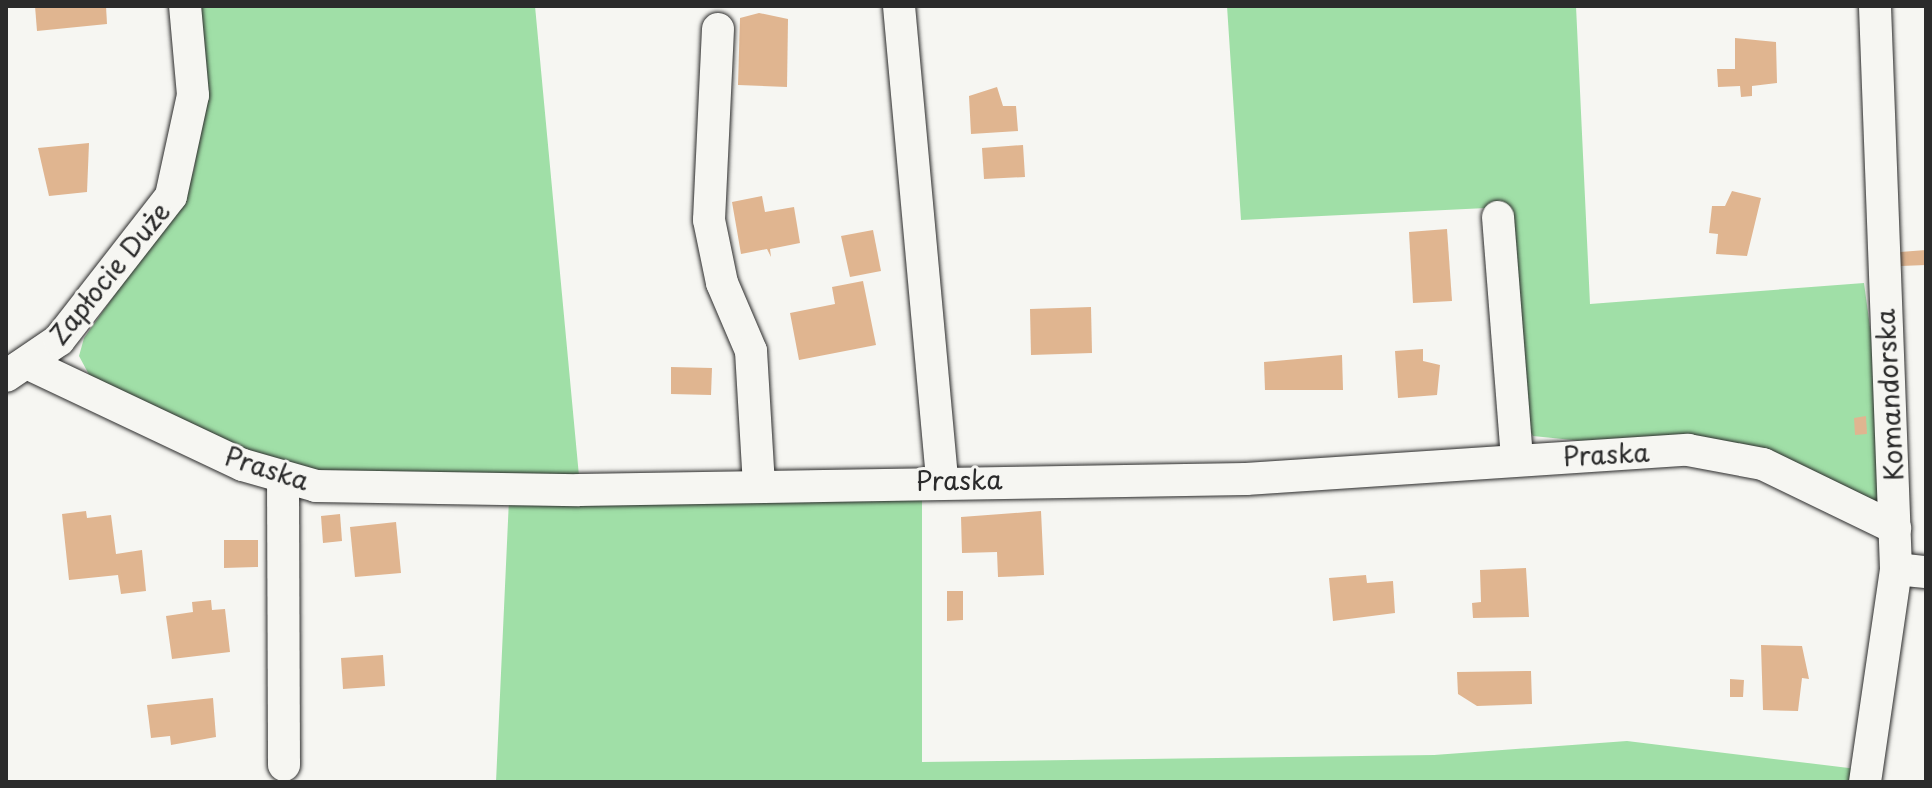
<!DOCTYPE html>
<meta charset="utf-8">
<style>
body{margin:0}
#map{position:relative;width:1932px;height:788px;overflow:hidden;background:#f6f6f2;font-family:"Playpen Sans",sans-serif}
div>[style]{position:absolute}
.green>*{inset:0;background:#a0dfa7}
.building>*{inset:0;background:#e0b590}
.roads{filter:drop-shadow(0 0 2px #2b2b2b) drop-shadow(0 0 2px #2b2b2b)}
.minor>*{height:32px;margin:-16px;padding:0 16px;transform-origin:16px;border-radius:16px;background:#f6f6f2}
span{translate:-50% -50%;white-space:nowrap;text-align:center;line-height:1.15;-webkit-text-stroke:6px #f6f6f2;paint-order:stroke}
.street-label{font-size:26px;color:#2b2b2b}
.frame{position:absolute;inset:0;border:8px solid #2b2b2b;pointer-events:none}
</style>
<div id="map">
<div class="green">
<i style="clip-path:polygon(196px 6px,535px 6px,579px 476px,365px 479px,282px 467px,94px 384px,79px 356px,84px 338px,182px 200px,194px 170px,205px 93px)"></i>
<i style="clip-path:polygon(1227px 6px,1576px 6px,1590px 304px,1864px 283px,1882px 416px,1884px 501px,1875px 509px,1829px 487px,1612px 444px,1533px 436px,1524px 423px,1507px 207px,1241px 220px)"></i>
<i style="clip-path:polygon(922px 494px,922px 762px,1434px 755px,1627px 741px,1857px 769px,1855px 782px,496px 782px,509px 499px)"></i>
</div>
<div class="building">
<i style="clip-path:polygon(35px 6px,106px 6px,107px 24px,37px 31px)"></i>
<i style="clip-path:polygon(759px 13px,788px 19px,787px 87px,738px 85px,740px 18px)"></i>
<i style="clip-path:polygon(1735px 38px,1776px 42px,1777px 83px,1752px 86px,1752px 96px,1741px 97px,1740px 86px,1718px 87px,1717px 69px,1735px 69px)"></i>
<i style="clip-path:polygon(997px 87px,1003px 106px,1016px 106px,1018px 131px,971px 134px,969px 96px)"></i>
<i style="clip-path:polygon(89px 143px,87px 192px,49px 196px,38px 148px)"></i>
<i style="clip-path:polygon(1023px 145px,1025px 177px,984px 179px,982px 148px)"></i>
<i style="clip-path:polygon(1732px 191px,1761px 198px,1747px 256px,1716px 254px,1718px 234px,1709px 233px,1712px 206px,1725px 206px)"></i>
<i style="clip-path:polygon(762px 196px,765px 212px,794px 207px,800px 243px,770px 249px,771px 257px,767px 249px,741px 254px,732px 202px)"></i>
<i style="clip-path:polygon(1447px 229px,1452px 301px,1413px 303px,1409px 232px)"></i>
<i style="clip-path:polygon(873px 230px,881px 271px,850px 277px,841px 236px)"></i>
<i style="clip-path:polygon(1926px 250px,1926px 265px,1901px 266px,1900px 252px)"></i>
<i style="clip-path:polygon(863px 281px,876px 345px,799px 360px,790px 313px,835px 304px,832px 287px)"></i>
<i style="clip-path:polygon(1091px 307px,1092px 353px,1031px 355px,1030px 309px)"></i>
<i style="clip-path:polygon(1423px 349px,1423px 361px,1440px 365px,1437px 395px,1398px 398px,1395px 351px)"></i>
<i style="clip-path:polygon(1342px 355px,1343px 390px,1265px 390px,1264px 362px)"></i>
<i style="clip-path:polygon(671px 367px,712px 368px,711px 395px,671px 394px)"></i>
<i style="clip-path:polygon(1866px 416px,1867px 434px,1855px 435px,1854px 418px)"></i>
<i style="clip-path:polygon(86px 511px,87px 518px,111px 515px,116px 554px,142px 550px,146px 591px,121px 594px,118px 575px,69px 580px,62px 514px)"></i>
<i style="clip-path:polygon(1041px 511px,1044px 575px,998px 577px,997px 552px,962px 553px,961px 517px)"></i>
<i style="clip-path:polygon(340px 514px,342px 541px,323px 543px,321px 516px)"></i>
<i style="clip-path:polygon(396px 522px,401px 573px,355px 577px,350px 527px)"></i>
<i style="clip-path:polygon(224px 540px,258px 540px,258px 567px,224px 568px)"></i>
<i style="clip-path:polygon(1526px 568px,1529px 617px,1473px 618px,1472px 603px,1481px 602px,1480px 570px)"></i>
<i style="clip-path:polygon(1366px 575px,1367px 583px,1393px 581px,1395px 613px,1333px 621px,1329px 578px)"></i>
<i style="clip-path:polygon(947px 591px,963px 591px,963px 620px,947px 621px)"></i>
<i style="clip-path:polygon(211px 600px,212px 610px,225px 609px,230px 652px,172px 659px,166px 616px,193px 612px,192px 602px)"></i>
<i style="clip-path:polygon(1761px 645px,1802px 646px,1809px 679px,1802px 678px,1798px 711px,1763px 710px)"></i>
<i style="clip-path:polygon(383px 655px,385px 686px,343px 689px,341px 658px)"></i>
<i style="clip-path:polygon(1531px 671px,1532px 704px,1477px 706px,1458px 694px,1457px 672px)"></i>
<i style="clip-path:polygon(1730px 679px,1744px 680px,1743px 697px,1730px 697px)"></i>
<i style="clip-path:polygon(213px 698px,216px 737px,171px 745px,170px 736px,151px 738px,147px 705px)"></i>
</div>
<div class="roads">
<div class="minor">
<i style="left:899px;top:6px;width:475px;rotate:84.8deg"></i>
<i style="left:718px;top:29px;width:191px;rotate:92.7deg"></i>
<i style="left:709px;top:220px;width:64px;rotate:78.3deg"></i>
<i style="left:722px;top:283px;width:74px;rotate:66.9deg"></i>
<i style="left:751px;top:351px;width:135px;rotate:86.6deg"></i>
<i style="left:1498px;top:217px;width:243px;rotate:85.5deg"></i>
<i style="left:31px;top:365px;width:234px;rotate:25.3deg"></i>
<i style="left:243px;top:465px;width:76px;rotate:16deg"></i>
<i style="left:316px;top:486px;width:263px;rotate:0.9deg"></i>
<i style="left:579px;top:490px;width:667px;rotate:-0.94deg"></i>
<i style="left:1246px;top:479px;width:443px;rotate:-3.8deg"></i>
<i style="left:1688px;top:450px;width:76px;rotate:10.6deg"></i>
<i style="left:1763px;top:464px;width:147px;rotate:25.9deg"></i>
<i style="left:6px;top:376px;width:64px;rotate:-34.2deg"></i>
<i style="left:59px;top:340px;width:182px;rotate:-52.1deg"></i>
<i style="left:171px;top:196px;width:103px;rotate:-77.7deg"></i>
<i style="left:193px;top:95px;width:89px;rotate:-95.1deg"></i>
<i style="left:283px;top:479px;width:286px;rotate:89.8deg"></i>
<i style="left:1896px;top:569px;width:30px;rotate:6deg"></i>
<i style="left:1865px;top:782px;width:215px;rotate:-81.7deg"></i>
<i style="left:1896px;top:569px;width:563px;rotate:-92.14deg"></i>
</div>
</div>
<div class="street-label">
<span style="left:109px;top:273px;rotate:-51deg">Zapłocie Duże</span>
<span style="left:1889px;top:395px;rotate:-93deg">Komandorska</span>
<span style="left:1606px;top:454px;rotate:-3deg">Praska</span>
<span style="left:267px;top:468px;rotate:18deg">Praska</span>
<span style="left:959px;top:480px;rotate:-1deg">Praska</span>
</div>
<div class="frame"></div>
</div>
